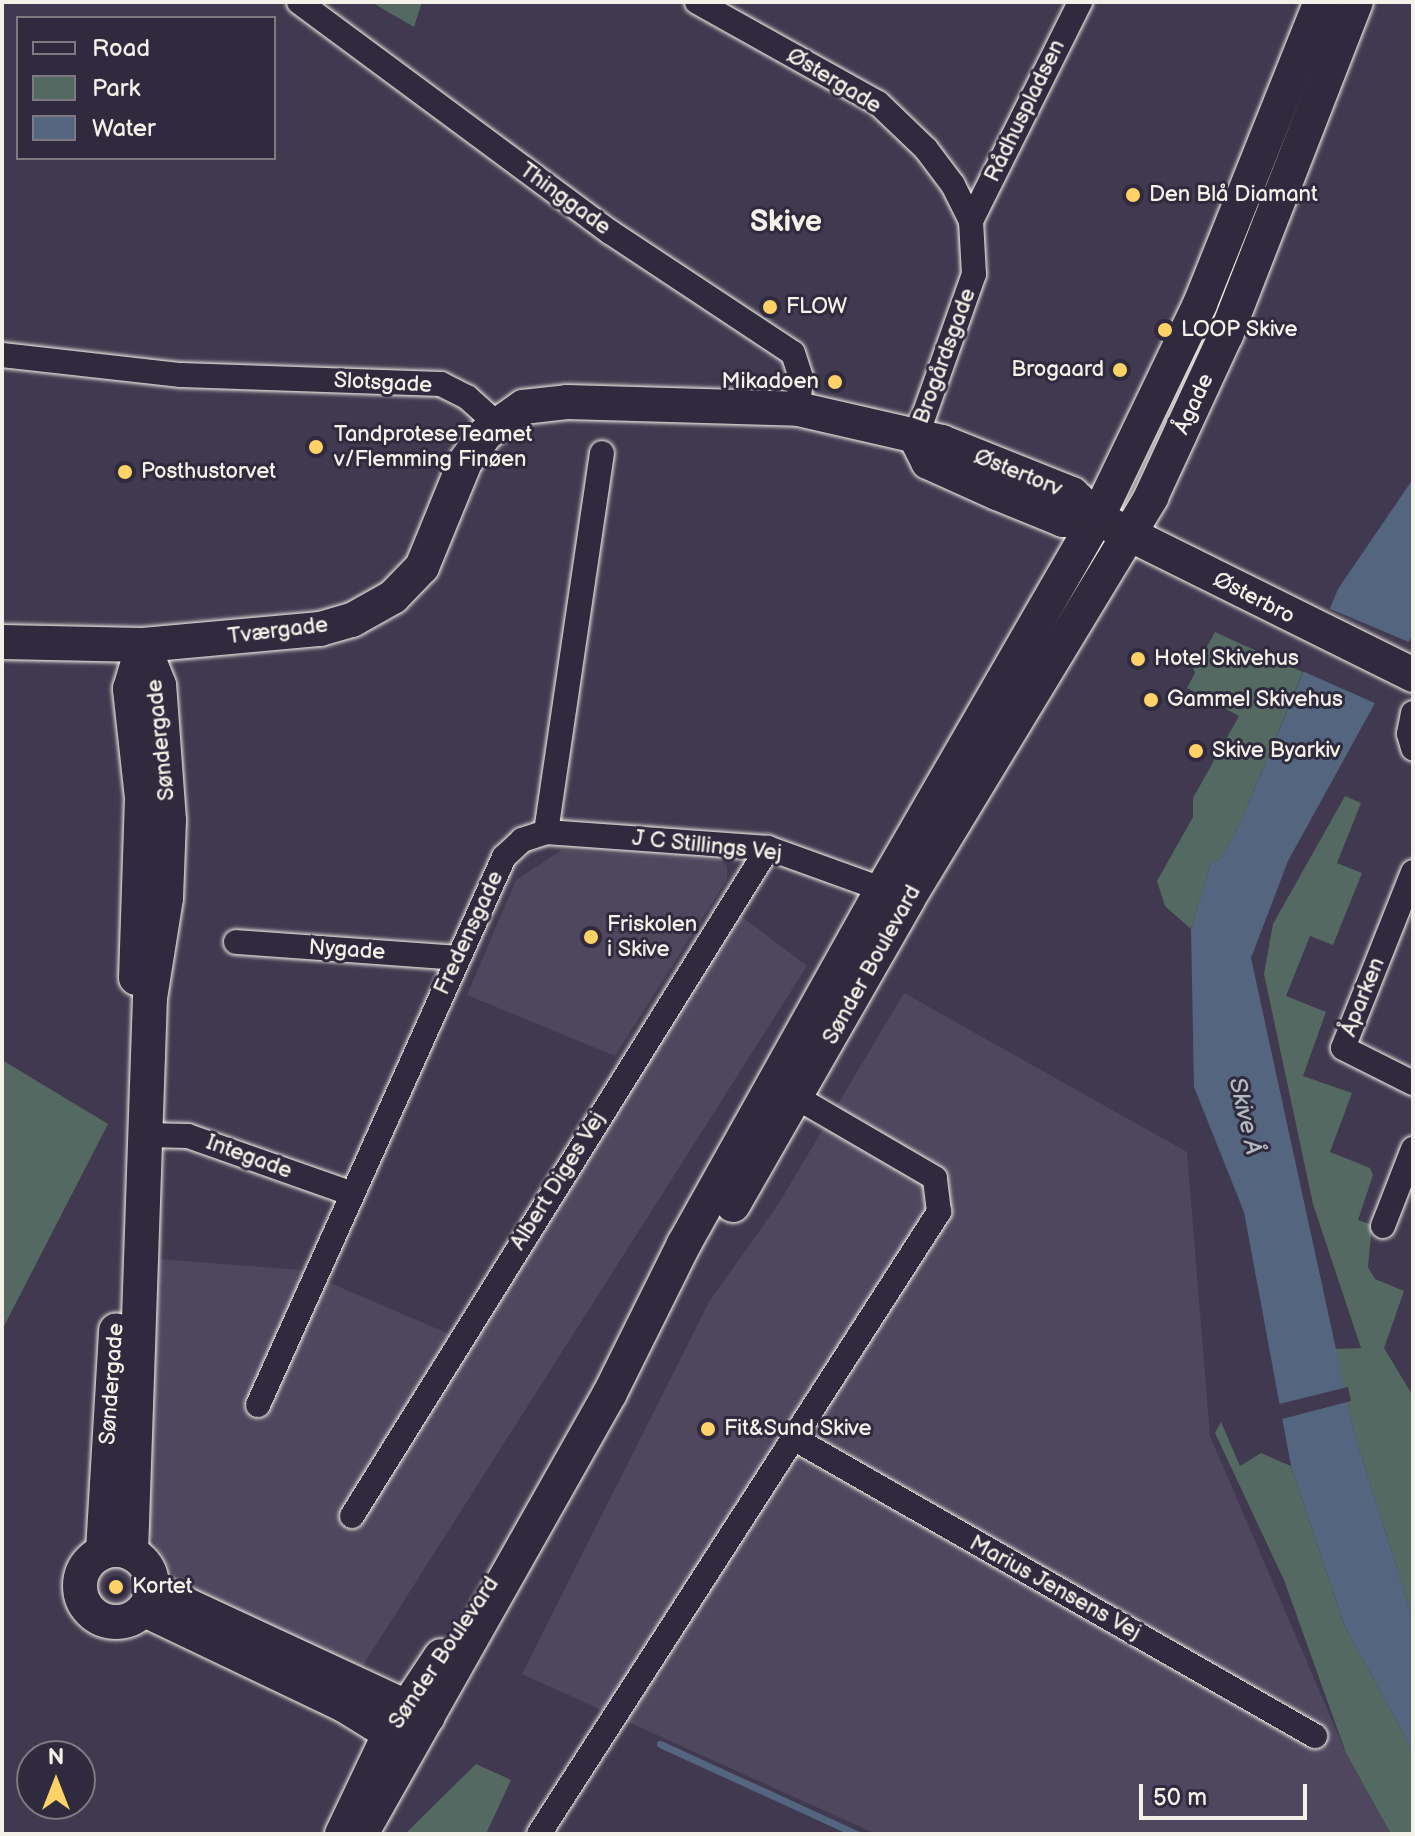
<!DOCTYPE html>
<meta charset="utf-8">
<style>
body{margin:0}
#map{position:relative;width:1415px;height:1836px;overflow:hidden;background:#40394f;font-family:"Balsamiq Sans",sans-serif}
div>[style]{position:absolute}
.built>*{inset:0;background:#4f475e}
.green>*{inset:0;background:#546962}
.water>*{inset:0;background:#54667f}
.pier>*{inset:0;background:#40394f}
.stream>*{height:7px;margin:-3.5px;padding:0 3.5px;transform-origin:3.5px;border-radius:3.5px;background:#54667f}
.roads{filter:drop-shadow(0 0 2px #f4f1e8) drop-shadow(0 0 2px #f4f1e8)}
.street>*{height:24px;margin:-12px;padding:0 12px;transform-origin:12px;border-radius:12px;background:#2f2a3d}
.secondary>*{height:34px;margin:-17px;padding:0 17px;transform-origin:17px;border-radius:17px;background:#2f2a3d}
.secondary>.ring{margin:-17px;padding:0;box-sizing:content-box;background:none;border:34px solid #2f2a3d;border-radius:50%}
.dots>*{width:22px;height:22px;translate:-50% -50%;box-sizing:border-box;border:4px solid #2f2a3d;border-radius:50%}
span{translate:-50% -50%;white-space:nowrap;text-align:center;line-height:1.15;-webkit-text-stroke:6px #2f2a3d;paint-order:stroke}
.street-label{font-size:22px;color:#f4f1e8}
.poi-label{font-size:22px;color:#f4f1e8}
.left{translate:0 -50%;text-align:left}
.right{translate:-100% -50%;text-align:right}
.water-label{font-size:24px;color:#b4b9be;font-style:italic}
.district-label{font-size:30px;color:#f4f1e8;font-weight:700}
.frame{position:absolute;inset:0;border:4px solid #f4f1e8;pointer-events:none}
.legend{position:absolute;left:16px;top:16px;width:260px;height:144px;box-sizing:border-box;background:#2f2a3d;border:2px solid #7e7a81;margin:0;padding:10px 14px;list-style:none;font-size:24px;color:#f4f1e8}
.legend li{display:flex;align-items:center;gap:16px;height:40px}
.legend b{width:40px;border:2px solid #7e7a81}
.north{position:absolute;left:16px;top:1740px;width:80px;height:80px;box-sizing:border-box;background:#2f2a3d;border:2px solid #7e7a81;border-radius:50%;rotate:0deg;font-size:22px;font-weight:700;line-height:32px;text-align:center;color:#f4f1e8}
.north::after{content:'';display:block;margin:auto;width:28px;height:36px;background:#ffd166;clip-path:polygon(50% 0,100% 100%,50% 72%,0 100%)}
.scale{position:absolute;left:1139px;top:1784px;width:168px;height:36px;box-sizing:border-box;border:4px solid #f4f1e8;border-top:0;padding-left:10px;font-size:24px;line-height:28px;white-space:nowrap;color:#f4f1e8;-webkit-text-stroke:6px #2f2a3d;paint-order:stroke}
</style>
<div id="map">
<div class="built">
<i style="clip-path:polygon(562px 850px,720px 860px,727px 866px,727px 879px,615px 1056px,467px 995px,516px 880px)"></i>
<i style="clip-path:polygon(741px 916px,807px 966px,360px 1670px,179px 1585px,148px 1530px,157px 1259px,300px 1270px,463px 1340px)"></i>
<i style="clip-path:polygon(904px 993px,1187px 1152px,1210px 1436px,1346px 1753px,1391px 1834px,876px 1834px,522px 1674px,709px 1302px,779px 1203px)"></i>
</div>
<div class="green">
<i style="clip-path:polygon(371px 2px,422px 2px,414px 27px)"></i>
<i style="clip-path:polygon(1215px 632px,1303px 672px,1242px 819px,1221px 859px,1211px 863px,1191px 929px,1165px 906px,1157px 881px,1193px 817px,1193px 798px,1239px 716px,1187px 688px,1195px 673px,1189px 659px,1203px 654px)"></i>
<i style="clip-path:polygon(1345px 796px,1361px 803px,1337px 863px,1362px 873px,1333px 945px,1310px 936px,1286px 996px,1326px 1012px,1303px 1076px,1352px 1093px,1330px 1152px,1370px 1168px,1373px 1175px,1358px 1220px,1372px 1225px,1368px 1267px,1375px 1279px,1404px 1291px,1384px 1348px,1413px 1396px,1413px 1620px,1354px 1432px,1335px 1349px,1361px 1348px,1313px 1204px,1264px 974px,1273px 924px)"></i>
<i style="clip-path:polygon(2px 1060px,108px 1124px,2px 1330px)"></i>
<i style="clip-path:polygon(1221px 1422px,1240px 1466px,1261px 1453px,1291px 1466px,1345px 1627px,1413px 1751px,1413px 1834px,1391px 1834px,1346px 1753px,1284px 1580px,1215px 1433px)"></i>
<i style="clip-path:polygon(476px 1764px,511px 1780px,486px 1834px,405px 1834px)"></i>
</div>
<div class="water">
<i style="clip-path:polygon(1413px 479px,1413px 634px,1288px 861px,1251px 958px,1354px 1432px,1413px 1620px,1413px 1751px,1345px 1627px,1291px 1466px,1244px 1212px,1194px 1087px,1191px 929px,1211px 863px,1221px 859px,1242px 819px,1338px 589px)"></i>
</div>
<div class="pier">
<i style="clip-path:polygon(1326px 607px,1411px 643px,1379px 705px,1300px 670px)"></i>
<i style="clip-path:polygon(1348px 1387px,1351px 1401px,1278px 1420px,1275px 1405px)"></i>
</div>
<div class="stream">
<i style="left:660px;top:1744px;width:217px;rotate:24.6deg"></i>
</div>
<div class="roads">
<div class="street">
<i style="left:299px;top:2px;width:387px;rotate:36.5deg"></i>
<i style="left:610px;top:232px;width:219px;rotate:33.5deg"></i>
<i style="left:793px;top:353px;width:26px;rotate:72deg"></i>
<i style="left:801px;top:378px;width:31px;rotate:96deg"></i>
<i style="left:697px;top:2px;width:207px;rotate:29.2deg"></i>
<i style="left:878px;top:103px;width:66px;rotate:43.8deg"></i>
<i style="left:926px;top:149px;width:45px;rotate:53.1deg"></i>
<i style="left:953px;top:185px;width:40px;rotate:63.4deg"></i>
<i style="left:971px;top:221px;width:53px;rotate:86.8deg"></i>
<i style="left:974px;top:274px;width:174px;rotate:109.5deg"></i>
<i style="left:971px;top:221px;width:245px;rotate:-63.5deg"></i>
<i style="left:2px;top:355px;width:180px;rotate:6.4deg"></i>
<i style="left:181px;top:375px;width:260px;rotate:2deg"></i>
<i style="left:441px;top:384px;width:29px;rotate:27deg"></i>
<i style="left:467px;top:397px;width:39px;rotate:42deg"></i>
<i style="left:1413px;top:713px;width:21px;rotate:101deg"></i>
<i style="left:1409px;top:734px;width:15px;rotate:74deg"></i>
<i style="left:546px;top:832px;width:383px;rotate:-81.6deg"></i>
<i style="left:1413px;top:872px;width:189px;rotate:111.7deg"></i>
<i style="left:1343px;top:1048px;width:78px;rotate:26.6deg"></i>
<i style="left:236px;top:942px;width:222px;rotate:4.1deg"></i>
<i style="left:145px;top:1135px;width:43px;rotate:1.3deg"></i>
<i style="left:188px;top:1136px;width:172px;rotate:19.4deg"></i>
<i style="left:1383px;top:1226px;width:83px;rotate:-68.7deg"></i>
<i style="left:258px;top:1405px;width:601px;rotate:-65.82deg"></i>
<i style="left:504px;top:857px;width:25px;rotate:-43deg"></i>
<i style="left:522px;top:840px;width:25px;rotate:-18deg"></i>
<i style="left:546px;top:832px;width:223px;rotate:4.1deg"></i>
<i style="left:768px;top:848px;width:135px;rotate:19.9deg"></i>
<i style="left:795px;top:1439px;width:599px;rotate:29.73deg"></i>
<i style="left:352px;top:1516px;width:787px;rotate:-58.09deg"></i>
<i style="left:539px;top:1834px;width:740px;rotate:-57.26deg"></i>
<i style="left:939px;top:1212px;width:34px;rotate:-97deg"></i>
<i style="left:935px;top:1178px;width:175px;rotate:-149.8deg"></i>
</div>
<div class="secondary">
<i style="left:916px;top:438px;width:27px;rotate:63deg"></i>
<i style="left:928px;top:462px;width:76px;rotate:24.2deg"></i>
<i style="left:997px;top:493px;width:71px;rotate:22.2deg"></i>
<i style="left:1063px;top:520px;width:34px;rotate:-3deg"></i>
<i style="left:2px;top:642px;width:141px;rotate:1.2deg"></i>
<i style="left:143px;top:645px;width:178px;rotate:-5.2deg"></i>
<i style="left:320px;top:629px;width:33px;rotate:-16deg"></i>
<i style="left:352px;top:620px;width:47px;rotate:-29.3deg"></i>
<i style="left:393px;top:597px;width:42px;rotate:-46deg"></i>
<i style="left:422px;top:567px;width:113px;rotate:-67.7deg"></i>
<i style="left:465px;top:462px;width:34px;rotate:-54deg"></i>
<i style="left:485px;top:434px;width:47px;rotate:-35.4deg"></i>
<i style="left:523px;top:407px;width:44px;rotate:-6.5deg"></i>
<i style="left:567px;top:402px;width:231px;rotate:1.7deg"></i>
<i style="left:798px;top:409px;width:148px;rotate:12.9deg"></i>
<i style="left:942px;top:442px;width:140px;rotate:21.8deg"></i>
<i style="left:1072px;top:494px;width:35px;rotate:44deg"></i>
<i style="left:1097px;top:518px;width:353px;rotate:26.4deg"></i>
<i style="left:136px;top:978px;width:180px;rotate:-88.1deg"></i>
<i style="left:142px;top:798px;width:110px;rotate:-96.3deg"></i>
<i style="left:130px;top:689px;width:46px;rotate:-73.5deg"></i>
<i style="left:733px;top:1205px;width:353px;rotate:-60.2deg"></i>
<i style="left:908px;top:899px;width:470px;rotate:-58.8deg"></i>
<i style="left:1151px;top:497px;width:179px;rotate:-65.2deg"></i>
<i style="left:1226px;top:335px;width:357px;rotate:-68.7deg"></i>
<i class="ring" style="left:80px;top:1550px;width:38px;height:38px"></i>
<i style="left:103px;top:1551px;width:221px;rotate:-86.6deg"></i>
<i style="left:131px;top:1552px;width:554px;rotate:-88.04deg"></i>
<i style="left:150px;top:998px;width:101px;rotate:-80.9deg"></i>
<i style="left:166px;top:898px;width:78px;rotate:-87.8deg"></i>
<i style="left:169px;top:820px;width:135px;rotate:-94.2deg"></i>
<i style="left:159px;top:685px;width:43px;rotate:-111.8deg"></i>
<i style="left:152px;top:1589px;width:304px;rotate:24.9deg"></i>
<i style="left:151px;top:1613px;width:214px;rotate:25.5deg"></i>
<i style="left:344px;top:1705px;width:78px;rotate:31.8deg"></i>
<i style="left:342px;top:1834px;width:112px;rotate:-64.6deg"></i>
<i style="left:390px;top:1733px;width:92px;rotate:-56.5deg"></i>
<i style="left:361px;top:1834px;width:506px;rotate:-60.55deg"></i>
<i style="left:610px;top:1393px;width:166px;rotate:-63.6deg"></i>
<i style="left:684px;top:1244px;width:406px;rotate:-60.8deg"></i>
<i style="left:882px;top:890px;width:430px;rotate:-60deg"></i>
<i style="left:1097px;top:518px;width:237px;rotate:-64.3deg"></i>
<i style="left:1200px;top:304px;width:325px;rotate:-68.2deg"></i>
</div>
</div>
<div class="dots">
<i style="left:1133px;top:195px;background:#ffd166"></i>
<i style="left:770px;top:307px;background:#ffd166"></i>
<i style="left:1165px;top:330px;background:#ffd166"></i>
<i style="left:1120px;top:370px;background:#ffd166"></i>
<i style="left:835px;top:382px;background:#ffd166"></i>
<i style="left:316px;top:447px;background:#ffd166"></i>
<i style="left:125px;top:472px;background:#ffd166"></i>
<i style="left:1138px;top:659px;background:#ffd166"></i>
<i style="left:1151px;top:700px;background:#ffd166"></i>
<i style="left:1196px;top:751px;background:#ffd166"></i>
<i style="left:591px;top:937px;background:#ffd166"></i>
<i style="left:708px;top:1429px;background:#ffd166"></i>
<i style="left:116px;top:1587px;background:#ffd166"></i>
</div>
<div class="street-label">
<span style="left:834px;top:81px;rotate:31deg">Østergade</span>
<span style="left:1025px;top:111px;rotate:-64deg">Rådhuspladsen</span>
<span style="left:565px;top:199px;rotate:36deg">Thinggade</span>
<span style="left:945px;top:356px;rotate:-70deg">Brogårdsgade</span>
<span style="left:383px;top:383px;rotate:3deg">Slotsgade</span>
<span style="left:1194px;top:404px;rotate:-65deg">Ågade</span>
<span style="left:1018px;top:473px;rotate:22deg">Østertorv</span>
<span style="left:1254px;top:598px;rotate:27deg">Østerbro</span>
<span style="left:278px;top:631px;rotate:-7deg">Tværgade</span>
<span style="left:161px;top:740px;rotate:-96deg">Søndergade</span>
<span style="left:707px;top:846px;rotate:6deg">J C Stillings Vej</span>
<span style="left:469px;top:933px;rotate:-65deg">Fredensgade</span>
<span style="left:347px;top:950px;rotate:4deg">Nygade</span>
<span style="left:872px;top:965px;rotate:-61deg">Sønder Boulevard</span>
<span style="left:1363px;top:997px;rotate:-68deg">Åparken</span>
<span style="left:249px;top:1157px;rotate:20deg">Integade</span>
<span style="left:558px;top:1181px;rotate:-58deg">Albert Diges Vej</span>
<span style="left:112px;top:1384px;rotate:-86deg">Søndergade</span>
<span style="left:1055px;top:1588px;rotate:29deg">Marius Jensens Vej</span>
<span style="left:444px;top:1653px;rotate:-56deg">Sønder Boulevard</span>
</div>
<div class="poi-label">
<span class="left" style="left:1149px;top:195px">Den Blå Diamant</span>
<span class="left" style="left:786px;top:307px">FLOW</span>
<span class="left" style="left:1181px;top:330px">LOOP Skive</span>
<span class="right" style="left:1104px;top:370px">Brogaard</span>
<span class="right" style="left:819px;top:382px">Mikadoen</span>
<span class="left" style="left:334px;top:447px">TandproteseTeamet<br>v/Flemming Finøen</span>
<span class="left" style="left:141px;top:472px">Posthustorvet</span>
<span class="left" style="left:1154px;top:659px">Hotel Skivehus</span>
<span class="left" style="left:1167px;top:700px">Gammel Skivehus</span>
<span class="left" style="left:1212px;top:751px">Skive Byarkiv</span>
<span class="left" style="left:607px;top:937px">Friskolen<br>i Skive</span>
<span class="left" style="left:724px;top:1429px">Fit&amp;Sund Skive</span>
<span class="left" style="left:132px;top:1587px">Kortet</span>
</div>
<div class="water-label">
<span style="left:1245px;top:1116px;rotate:77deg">Skive Å</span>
</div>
<div class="district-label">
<span style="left:786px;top:222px">Skive</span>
</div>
<div class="frame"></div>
<ul class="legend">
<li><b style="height:10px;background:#2f2a3d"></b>Road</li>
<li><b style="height:22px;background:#546962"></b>Park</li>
<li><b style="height:22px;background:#54667f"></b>Water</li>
</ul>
<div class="north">N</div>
<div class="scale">50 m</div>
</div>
